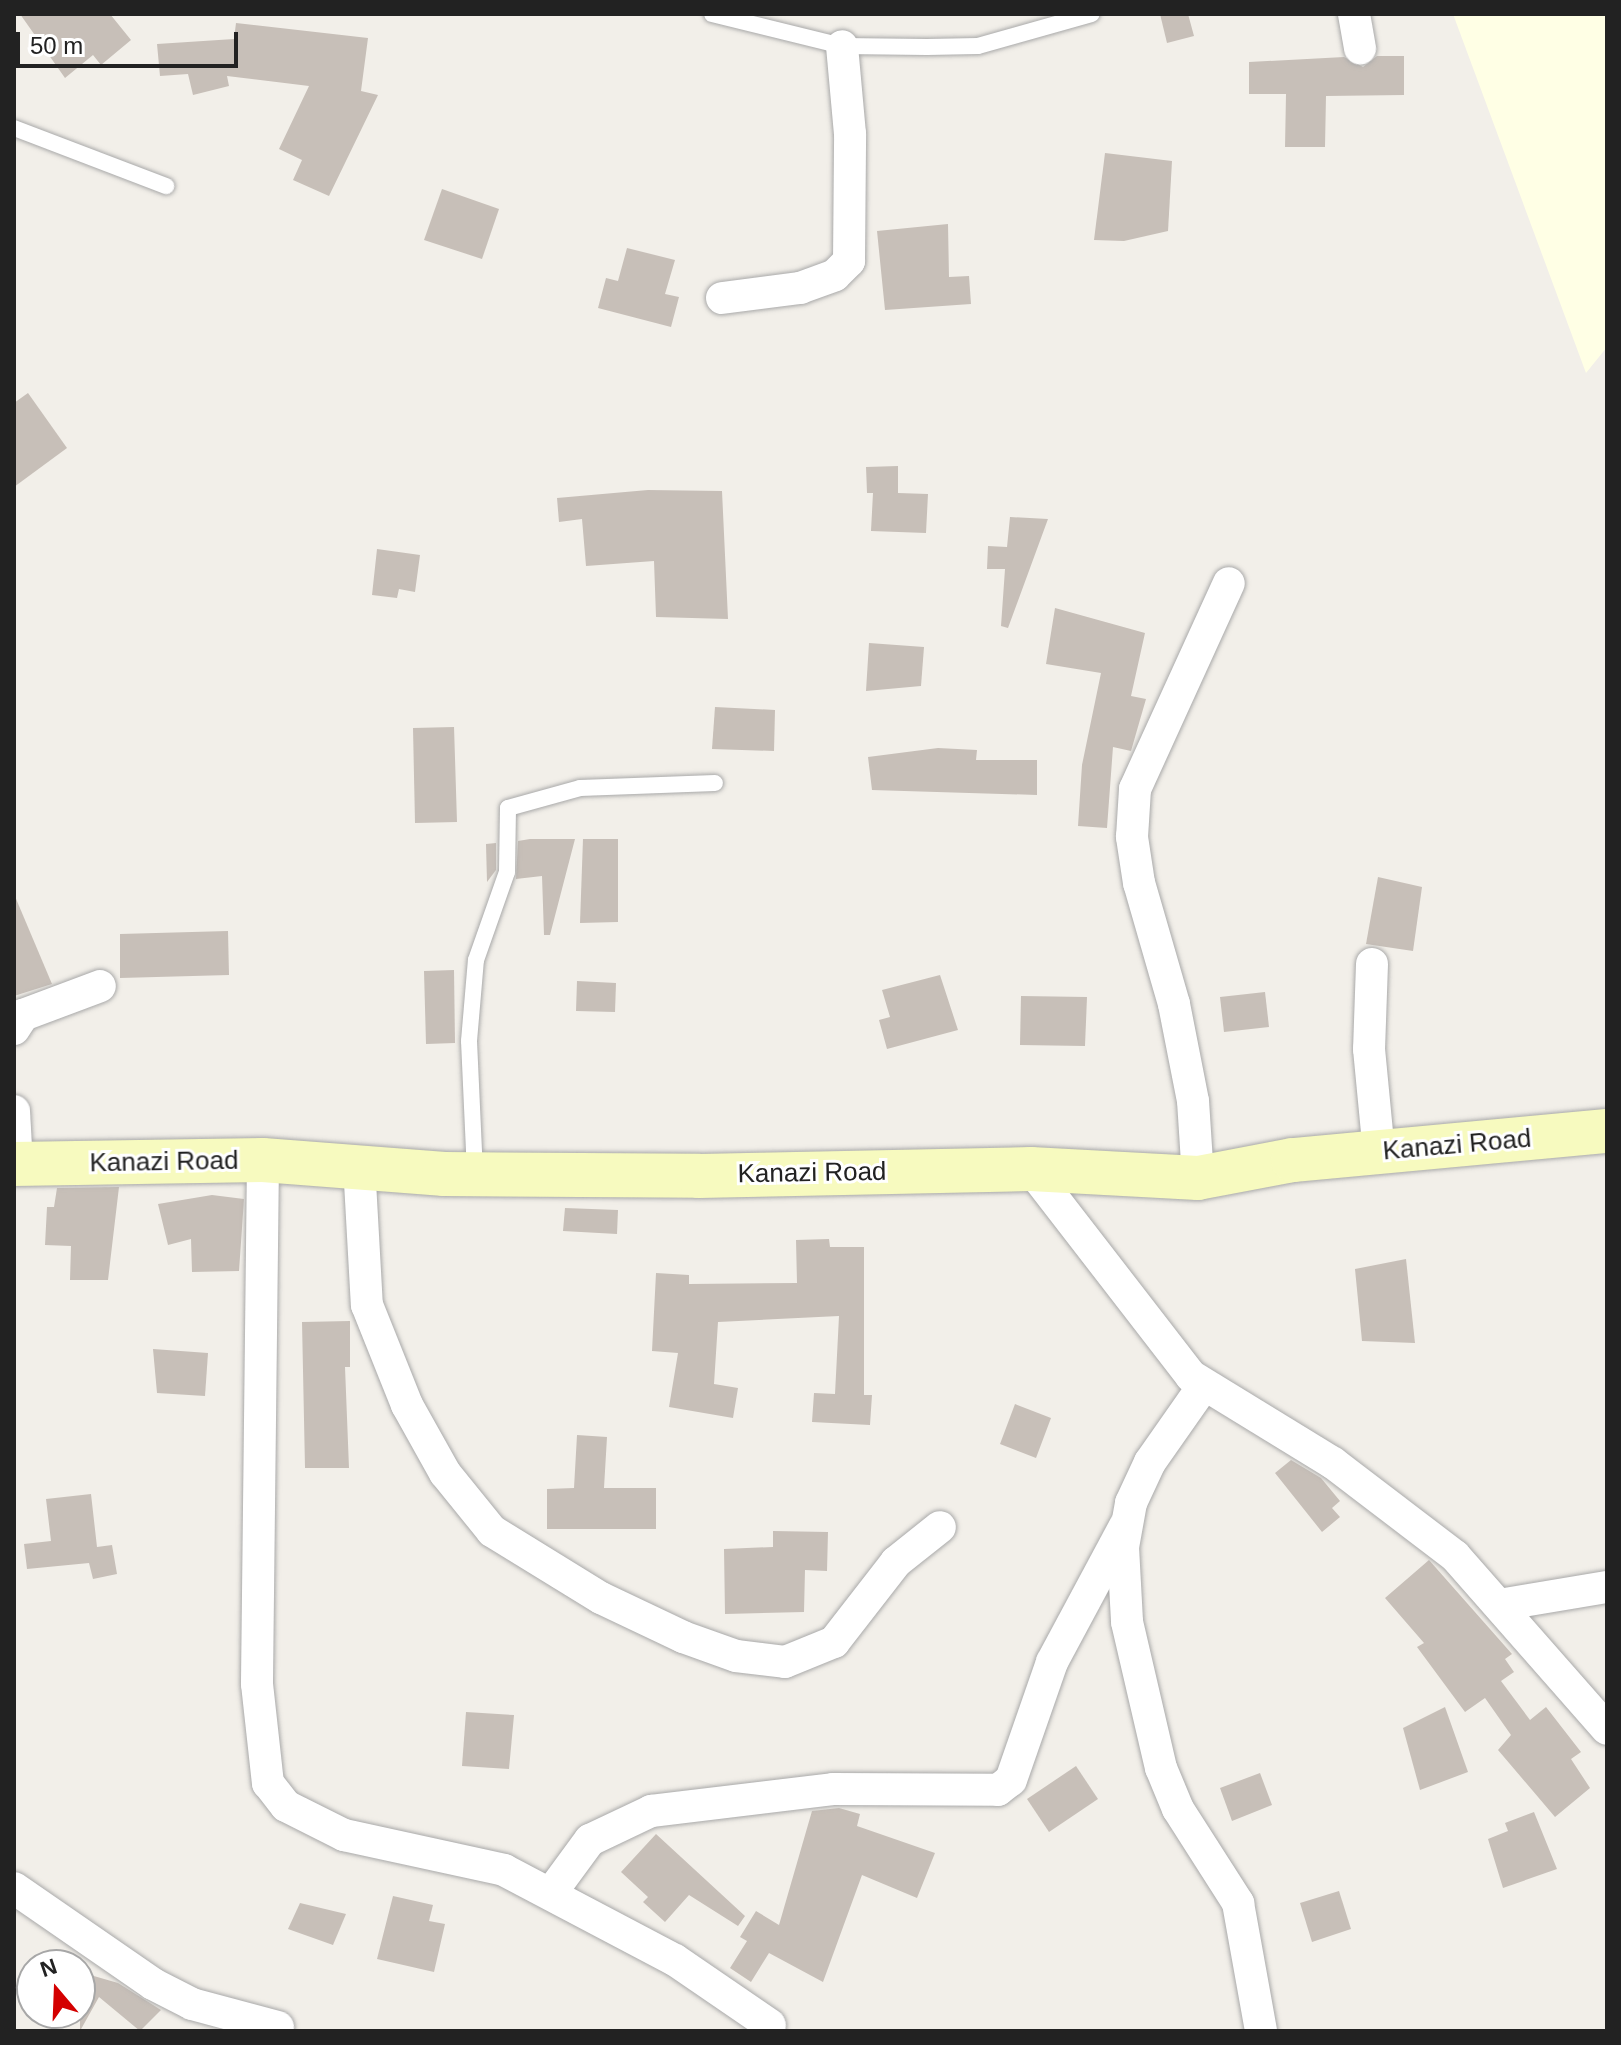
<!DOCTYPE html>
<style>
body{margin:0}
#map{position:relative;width:1621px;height:2045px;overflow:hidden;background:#f2efe9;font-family:Helvetica,sans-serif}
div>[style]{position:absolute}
.education>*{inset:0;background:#ffffe5}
.building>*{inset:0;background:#c7bfb8}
.roads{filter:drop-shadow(0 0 2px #a9a9a9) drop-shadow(0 0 2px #a9a9a9)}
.lane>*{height:16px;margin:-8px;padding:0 8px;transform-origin:8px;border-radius:8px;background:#fff}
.street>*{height:32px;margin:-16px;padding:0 16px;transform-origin:16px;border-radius:16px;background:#fff}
.secondary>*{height:44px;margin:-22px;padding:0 22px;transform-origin:22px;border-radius:22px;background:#f7fabf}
span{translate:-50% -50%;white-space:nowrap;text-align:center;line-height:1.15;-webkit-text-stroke:6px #fff;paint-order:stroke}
.street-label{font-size:26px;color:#222}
.frame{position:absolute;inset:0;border:16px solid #222;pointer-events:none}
.north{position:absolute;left:16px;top:1949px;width:80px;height:80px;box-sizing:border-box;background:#fff;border:2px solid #a7a7a7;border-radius:50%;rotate:341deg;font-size:22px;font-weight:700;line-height:32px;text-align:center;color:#222}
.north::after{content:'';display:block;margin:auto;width:28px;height:36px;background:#d40000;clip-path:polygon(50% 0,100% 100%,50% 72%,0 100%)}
.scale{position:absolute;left:16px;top:32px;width:222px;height:36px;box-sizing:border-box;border:4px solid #222;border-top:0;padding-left:10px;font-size:24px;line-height:28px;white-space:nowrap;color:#222;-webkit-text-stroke:6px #fff;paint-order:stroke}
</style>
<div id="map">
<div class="education">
<i style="clip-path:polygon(1453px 14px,1607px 14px,1607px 347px,1586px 373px)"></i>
</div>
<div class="building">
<i style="clip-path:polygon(20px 14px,110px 14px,131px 40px,101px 65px,93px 55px,65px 78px)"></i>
<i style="clip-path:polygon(1160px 14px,1188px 14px,1194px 36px,1167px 43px)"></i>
<i style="clip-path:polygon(236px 23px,368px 38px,361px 91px,378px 95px,329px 196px,293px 180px,302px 160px,279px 149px,309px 86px,227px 76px,229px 86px,193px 95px,188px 74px,160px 76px,157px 44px,234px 39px)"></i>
<i style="clip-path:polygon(1377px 56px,1404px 56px,1404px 95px,1326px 96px,1325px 147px,1285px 147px,1286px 94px,1249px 94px,1249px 62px,1344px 57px,1363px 67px)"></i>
<i style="clip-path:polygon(1105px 153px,1172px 161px,1168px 231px,1124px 241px,1094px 240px)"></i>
<i style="clip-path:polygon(442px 189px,499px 209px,482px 259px,424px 240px)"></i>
<i style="clip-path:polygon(948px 224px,949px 277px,969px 276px,971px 304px,885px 310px,877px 231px)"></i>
<i style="clip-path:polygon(627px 248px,675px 260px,665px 294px,679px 297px,671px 327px,598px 308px,606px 278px,618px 281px)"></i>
<i style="clip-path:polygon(28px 393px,67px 448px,14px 487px,14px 403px)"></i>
<i style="clip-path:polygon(898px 466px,898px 493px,928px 494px,926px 533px,871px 531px,873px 493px,867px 493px,866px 467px)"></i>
<i style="clip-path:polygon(648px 490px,722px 491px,728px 619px,656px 617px,654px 561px,586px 566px,582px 519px,559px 522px,557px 498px)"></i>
<i style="clip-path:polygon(1010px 517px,1048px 519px,1008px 628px,1001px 626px,1005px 569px,987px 569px,988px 546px,1007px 547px)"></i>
<i style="clip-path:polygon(377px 549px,420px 555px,415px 592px,399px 589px,397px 598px,372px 595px)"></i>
<i style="clip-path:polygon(1055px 608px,1145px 633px,1131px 696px,1146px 699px,1131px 751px,1113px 747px,1107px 828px,1078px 826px,1082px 765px,1101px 673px,1046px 664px)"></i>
<i style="clip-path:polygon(869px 643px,924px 647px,921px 686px,866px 691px)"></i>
<i style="clip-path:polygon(715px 707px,775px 710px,774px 751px,712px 749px)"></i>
<i style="clip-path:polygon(454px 727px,457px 822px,415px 823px,413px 728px)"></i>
<i style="clip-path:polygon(938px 748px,977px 750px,976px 760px,1037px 760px,1037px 795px,872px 790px,868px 757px)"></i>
<i style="clip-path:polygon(530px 839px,575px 839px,550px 935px,544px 935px,542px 876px,516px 879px,518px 841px)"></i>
<i style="clip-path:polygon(583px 839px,618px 839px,618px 922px,580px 923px)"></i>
<i style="clip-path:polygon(496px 843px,496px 870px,487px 882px,486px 844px)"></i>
<i style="clip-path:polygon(1378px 877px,1422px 887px,1413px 951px,1366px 944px)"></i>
<i style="clip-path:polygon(14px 894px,52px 984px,14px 996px)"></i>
<i style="clip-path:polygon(228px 931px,229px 975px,120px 978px,120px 934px)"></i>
<i style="clip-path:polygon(454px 970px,455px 1043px,426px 1044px,424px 971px)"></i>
<i style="clip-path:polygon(940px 975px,958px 1030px,887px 1049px,879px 1020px,890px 1017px,882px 990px)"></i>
<i style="clip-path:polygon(577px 981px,616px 983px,615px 1012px,576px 1011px)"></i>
<i style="clip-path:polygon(1265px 992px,1269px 1027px,1224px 1032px,1220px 997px)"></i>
<i style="clip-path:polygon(1021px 996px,1087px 997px,1085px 1046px,1020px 1045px)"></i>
<i style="clip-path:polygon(119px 1187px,108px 1280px,70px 1280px,71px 1246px,45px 1245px,47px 1207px,54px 1207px,57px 1188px)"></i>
<i style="clip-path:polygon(212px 1195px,244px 1199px,239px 1271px,192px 1272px,191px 1239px,168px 1245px,158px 1204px)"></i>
<i style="clip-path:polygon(565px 1208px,618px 1210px,617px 1234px,563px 1231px)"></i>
<i style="clip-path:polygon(829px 1239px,830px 1247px,864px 1247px,864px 1395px,872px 1395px,870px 1425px,812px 1422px,814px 1393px,835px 1394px,839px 1316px,718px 1322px,714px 1384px,738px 1388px,733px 1418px,669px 1407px,678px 1353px,652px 1351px,656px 1273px,689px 1275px,689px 1284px,797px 1283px,796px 1240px)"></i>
<i style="clip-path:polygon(1406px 1259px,1415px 1343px,1362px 1341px,1355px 1269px)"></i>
<i style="clip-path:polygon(350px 1321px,350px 1367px,345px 1367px,349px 1468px,305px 1468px,302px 1322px)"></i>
<i style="clip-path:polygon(153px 1349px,208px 1353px,205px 1396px,157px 1393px)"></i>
<i style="clip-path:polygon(1015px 1404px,1051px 1418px,1036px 1458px,1000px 1444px)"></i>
<i style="clip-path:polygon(577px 1435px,607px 1437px,604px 1488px,656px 1488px,656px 1529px,547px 1529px,547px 1489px,574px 1488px)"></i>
<i style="clip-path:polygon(1291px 1460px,1321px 1478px,1340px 1501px,1332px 1508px,1340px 1517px,1322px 1532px,1275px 1473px)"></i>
<i style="clip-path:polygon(91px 1494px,97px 1547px,112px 1545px,117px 1574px,93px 1579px,89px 1563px,27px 1569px,24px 1544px,51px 1541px,46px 1499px)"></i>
<i style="clip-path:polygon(773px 1531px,828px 1532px,827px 1571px,805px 1570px,804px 1612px,725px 1614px,724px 1549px,773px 1547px)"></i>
<i style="clip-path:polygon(1429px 1560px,1512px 1654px,1505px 1659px,1514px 1672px,1501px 1681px,1530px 1720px,1546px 1707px,1581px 1752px,1571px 1759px,1590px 1788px,1555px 1817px,1498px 1750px,1511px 1735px,1485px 1698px,1465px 1712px,1417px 1647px,1424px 1643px,1385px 1598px)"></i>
<i style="clip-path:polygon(1445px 1707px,1468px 1772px,1420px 1790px,1403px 1728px)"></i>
<i style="clip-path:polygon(466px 1712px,514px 1715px,509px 1769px,462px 1766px)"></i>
<i style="clip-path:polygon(1076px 1766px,1098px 1799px,1049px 1832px,1027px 1799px)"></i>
<i style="clip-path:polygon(1260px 1773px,1272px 1805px,1232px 1821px,1220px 1788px)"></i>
<i style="clip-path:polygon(839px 1808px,860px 1814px,857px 1826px,935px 1853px,917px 1898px,862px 1875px,823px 1982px,769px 1953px,751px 1982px,730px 1968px,747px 1941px,740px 1937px,756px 1911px,779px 1925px,812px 1811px)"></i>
<i style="clip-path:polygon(1534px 1812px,1557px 1869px,1503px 1888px,1488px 1839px,1508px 1831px,1505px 1823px)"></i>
<i style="clip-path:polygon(656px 1834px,745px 1916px,738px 1926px,689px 1895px,665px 1922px,643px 1902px,648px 1897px,621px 1872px)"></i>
<i style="clip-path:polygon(1339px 1891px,1351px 1929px,1312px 1942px,1300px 1903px)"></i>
<i style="clip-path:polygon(393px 1896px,433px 1905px,429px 1921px,445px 1924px,434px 1972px,377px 1959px)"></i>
<i style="clip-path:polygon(300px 1903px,346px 1914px,333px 1945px,288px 1929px)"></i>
<i style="clip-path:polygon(80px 1972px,118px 1983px,161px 2010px,140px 2031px,99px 1997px,80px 2031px)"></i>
</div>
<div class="roads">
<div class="lane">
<i style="left:712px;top:14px;width:134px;rotate:13.8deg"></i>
<i style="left:842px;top:46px;width:85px;rotate:0.7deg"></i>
<i style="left:927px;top:47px;width:51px;rotate:-1.1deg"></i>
<i style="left:978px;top:46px;width:118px;rotate:-15.7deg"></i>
<i style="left:14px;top:128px;width:163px;rotate:20.9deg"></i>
<i style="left:475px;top:1173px;width:132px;rotate:-92.6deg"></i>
<i style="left:469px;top:1041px;width:81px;rotate:-85.1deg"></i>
<i style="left:476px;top:960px;width:93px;rotate:-70.6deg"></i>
<i style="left:507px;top:872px;width:64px;rotate:-89.1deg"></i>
<i style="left:508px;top:808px;width:75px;rotate:-15.5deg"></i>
<i style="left:580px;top:788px;width:135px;rotate:-2.1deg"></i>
</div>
<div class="street">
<i style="left:1354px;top:14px;width:35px;rotate:80deg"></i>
<i style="left:722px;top:298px;width:79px;rotate:-7.3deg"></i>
<i style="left:800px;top:288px;width:37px;rotate:-20deg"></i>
<i style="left:835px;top:275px;width:20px;rotate:-45deg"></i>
<i style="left:849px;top:261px;width:127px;rotate:-89.5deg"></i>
<i style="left:850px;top:134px;width:88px;rotate:-95.2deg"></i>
<i style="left:1372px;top:964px;width:85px;rotate:92deg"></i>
<i style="left:1369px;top:1049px;width:103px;rotate:84.5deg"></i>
<i style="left:14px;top:1029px;width:17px;rotate:-57deg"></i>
<i style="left:23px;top:1015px;width:82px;rotate:-20.6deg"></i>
<i style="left:14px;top:1111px;width:53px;rotate:86.8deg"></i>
<i style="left:263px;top:1160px;width:524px;rotate:90.66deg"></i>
<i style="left:257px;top:1684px;width:100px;rotate:83.7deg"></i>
<i style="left:268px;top:1783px;width:29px;rotate:52deg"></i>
<i style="left:286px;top:1806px;width:65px;rotate:26.6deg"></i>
<i style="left:344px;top:1835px;width:164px;rotate:12.3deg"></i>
<i style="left:504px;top:1870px;width:193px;rotate:27.8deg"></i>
<i style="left:675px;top:1960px;width:115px;rotate:34.4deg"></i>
<i style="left:359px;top:1164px;width:141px;rotate:86.8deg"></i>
<i style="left:367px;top:1305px;width:108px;rotate:68.2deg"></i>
<i style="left:407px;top:1405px;width:78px;rotate:60.8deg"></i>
<i style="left:445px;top:1473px;width:75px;rotate:51deg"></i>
<i style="left:492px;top:1531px;width:128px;rotate:31.6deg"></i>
<i style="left:601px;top:1598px;width:91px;rotate:25.4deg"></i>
<i style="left:683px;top:1637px;width:56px;rotate:19.7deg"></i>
<i style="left:736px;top:1656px;width:49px;rotate:7deg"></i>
<i style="left:785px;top:1662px;width:53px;rotate:-22.2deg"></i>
<i style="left:834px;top:1642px;width:101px;rotate:-52.2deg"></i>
<i style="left:896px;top:1562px;width:56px;rotate:-38.5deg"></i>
<i style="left:1031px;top:1169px;width:262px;rotate:52.3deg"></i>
<i style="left:1191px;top:1376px;width:167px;rotate:31.5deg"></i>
<i style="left:1333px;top:1463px;width:153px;rotate:37.3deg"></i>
<i style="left:1455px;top:1556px;width:230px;rotate:48.7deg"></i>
<i style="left:1198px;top:1178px;width:77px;rotate:-93.7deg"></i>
<i style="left:1193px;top:1101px;width:99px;rotate:-101.1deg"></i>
<i style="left:1174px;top:1004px;width:126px;rotate:-106.1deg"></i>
<i style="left:1139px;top:883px;width:47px;rotate:-98.7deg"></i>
<i style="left:1132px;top:837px;width:48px;rotate:-86.4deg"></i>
<i style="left:1135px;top:789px;width:226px;rotate:-65.5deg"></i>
<i style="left:1204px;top:1385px;width:94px;rotate:125deg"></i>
<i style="left:1150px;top:1462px;width:45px;rotate:114.9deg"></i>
<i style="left:1131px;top:1503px;width:45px;rotate:100.3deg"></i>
<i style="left:1123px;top:1547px;width:75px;rotate:86.9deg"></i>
<i style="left:1127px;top:1622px;width:150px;rotate:76.9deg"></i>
<i style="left:1161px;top:1768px;width:44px;rotate:67.5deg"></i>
<i style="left:1178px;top:1809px;width:112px;rotate:57.4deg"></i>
<i style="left:1238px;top:1903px;width:130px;rotate:79.8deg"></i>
<i style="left:1499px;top:1605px;width:109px;rotate:-9.5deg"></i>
<i style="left:14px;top:1888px;width:169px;rotate:34.6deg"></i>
<i style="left:153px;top:1984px;width:44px;rotate:27.1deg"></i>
<i style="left:192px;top:2004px;width:89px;rotate:15deg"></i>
<i style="left:551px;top:1893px;width:66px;rotate:-53.7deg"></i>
<i style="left:590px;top:1840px;width:68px;rotate:-25.4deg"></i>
<i style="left:651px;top:1811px;width:183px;rotate:-6.9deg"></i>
<i style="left:833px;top:1789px;width:165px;rotate:0.3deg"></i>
<i style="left:998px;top:1790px;width:16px;rotate:-38deg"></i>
<i style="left:1011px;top:1780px;width:125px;rotate:-70.8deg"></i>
<i style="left:1052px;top:1662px;width:154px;rotate:-61.8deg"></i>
</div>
<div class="secondary">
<i style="left:14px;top:1164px;width:249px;rotate:-0.9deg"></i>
<i style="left:263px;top:1160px;width:182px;rotate:4.4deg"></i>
<i style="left:444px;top:1174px;width:255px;rotate:0.4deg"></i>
<i style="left:699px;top:1176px;width:332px;rotate:-1.2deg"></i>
<i style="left:1031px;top:1169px;width:167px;rotate:3.1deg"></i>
<i style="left:1198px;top:1178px;width:97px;rotate:-10.7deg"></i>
<i style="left:1293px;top:1160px;width:315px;rotate:-5.3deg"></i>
</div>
</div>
<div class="street-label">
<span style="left:1457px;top:1145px;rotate:-5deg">Kanazi Road</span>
<span style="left:164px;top:1162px;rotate:-1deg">Kanazi Road</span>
<span style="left:812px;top:1173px;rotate:-1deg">Kanazi Road</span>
</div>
<div class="frame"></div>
<div class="north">N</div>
<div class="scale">50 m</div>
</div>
